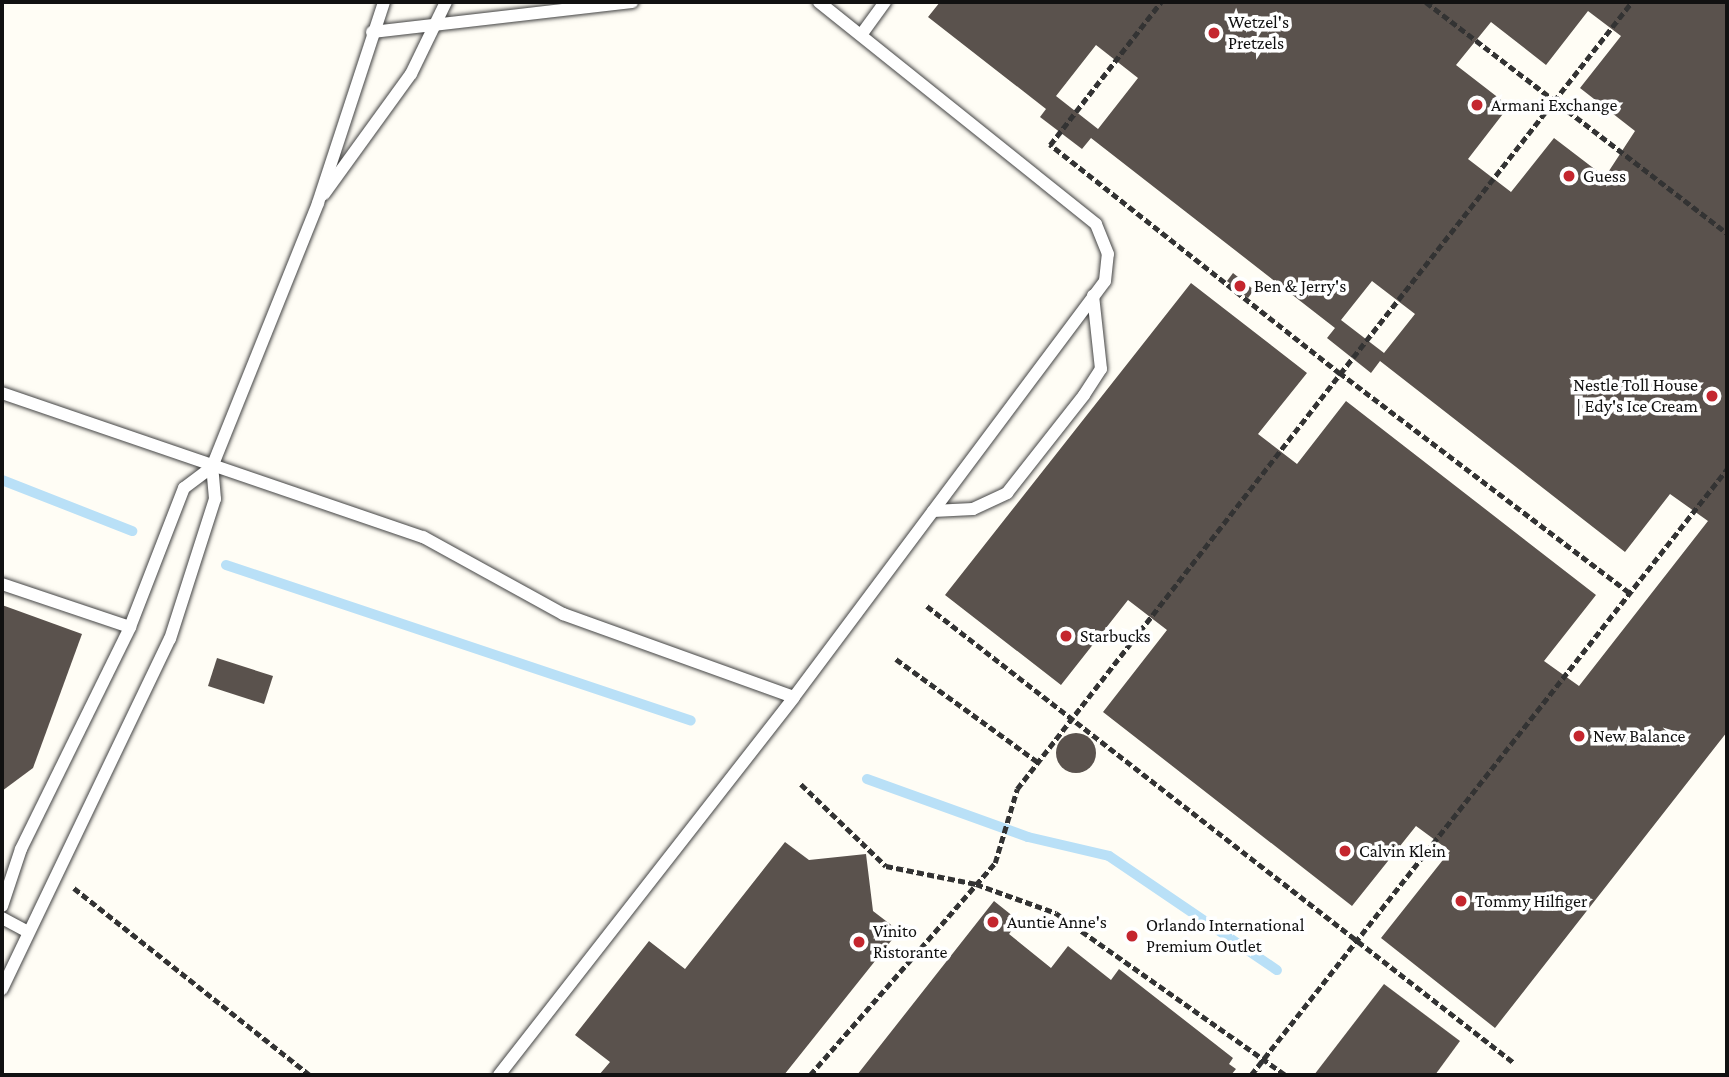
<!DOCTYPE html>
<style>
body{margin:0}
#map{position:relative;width:1729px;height:1077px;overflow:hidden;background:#fffdf5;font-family:"Crimson Pro",serif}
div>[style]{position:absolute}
.stream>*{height:10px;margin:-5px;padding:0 5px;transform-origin:5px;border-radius:5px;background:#b9e0f7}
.building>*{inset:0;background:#5a524d}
.round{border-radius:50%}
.path>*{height:4.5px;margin-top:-2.25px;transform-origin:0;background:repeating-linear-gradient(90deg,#333 0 7px,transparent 0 10.5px)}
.roads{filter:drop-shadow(0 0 2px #444) drop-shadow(0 0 2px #444)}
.lane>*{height:12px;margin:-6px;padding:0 6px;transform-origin:6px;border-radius:6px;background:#fff}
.dots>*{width:19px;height:19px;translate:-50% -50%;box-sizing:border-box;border:4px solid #fff;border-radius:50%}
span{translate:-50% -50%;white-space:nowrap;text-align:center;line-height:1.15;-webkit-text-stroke:7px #fff;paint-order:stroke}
.poi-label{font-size:18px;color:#111}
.left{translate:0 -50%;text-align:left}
.right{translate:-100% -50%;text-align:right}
.frame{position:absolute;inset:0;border:4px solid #111;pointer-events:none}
</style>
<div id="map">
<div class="stream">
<i style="left:2px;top:480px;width:140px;rotate:21.4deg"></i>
<i style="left:226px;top:565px;width:490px;rotate:18.5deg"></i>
<i style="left:867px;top:779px;width:171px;rotate:19.8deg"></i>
<i style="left:1028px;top:837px;width:83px;rotate:13.2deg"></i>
<i style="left:1109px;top:856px;width:203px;rotate:34.2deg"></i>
</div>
<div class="building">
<i style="clip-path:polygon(evenodd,940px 2px,1727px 2px,1727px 732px,1495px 1028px,1381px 938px,1450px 851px,1416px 826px,1352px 906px,1103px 712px,1167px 630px,1128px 600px,1061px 685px,945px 595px,1191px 283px,1307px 373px,1258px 434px,1297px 464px,1346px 401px,1596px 595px,1544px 661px,1579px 686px,1708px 521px,1670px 494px,1625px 552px,1380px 361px,1371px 373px,1327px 338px,1335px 328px,1091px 138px,1082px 149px,1040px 117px,1046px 109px,928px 17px,940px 2px,1588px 11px,1621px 36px,1580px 88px,1635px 131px,1605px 177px,1554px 138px,1511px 192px,1468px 159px,1509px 106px,1456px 65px,1491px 22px,1546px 65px,1588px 11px,940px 2px,1096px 45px,1138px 78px,1098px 129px,1056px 96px,1096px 45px,940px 2px,1372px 281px,1415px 314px,1384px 353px,1341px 320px,1372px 281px)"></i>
<i style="clip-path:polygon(1233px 273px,1254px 290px,1248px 298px,1227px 281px)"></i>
<i style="clip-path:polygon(2px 605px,82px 634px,33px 768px,2px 791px)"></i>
<i style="clip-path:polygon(217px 658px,273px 676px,264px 704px,208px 686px)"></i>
<i class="round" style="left:1056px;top:733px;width:40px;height:40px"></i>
<i style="clip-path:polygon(785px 842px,809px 860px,866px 854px,873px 911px,899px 931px,784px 1075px,599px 1075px,610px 1062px,575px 1035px,649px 941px,685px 969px)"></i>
<i style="clip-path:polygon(994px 901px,1019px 921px,1009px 934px,1051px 968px,1068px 946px,1111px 980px,1119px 969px,1233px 1058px,1229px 1064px,1236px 1069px,1231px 1075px,857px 1075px)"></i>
<i style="clip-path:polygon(1384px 984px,1460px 1041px,1435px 1075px,1314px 1075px)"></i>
</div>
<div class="path">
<i style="left:1426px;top:2px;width:379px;rotate:37.5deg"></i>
<i style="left:1629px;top:593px;width:363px;rotate:-142.8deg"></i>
<i style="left:1340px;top:374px;width:473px;rotate:-51.9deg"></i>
<i style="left:927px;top:606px;width:743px;rotate:37.89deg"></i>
<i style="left:896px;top:659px;width:175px;rotate:36deg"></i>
<i style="left:801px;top:784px;width:118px;rotate:44deg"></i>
<i style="left:886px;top:866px;width:92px;rotate:11.3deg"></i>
<i style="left:976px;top:884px;width:85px;rotate:19.9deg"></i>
<i style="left:1056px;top:913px;width:281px;rotate:35.2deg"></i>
<i style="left:74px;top:888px;width:301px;rotate:38.4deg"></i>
<i style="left:810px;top:1075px;width:281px;rotate:-48.9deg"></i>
<i style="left:995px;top:863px;width:77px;rotate:-73.4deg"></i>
<i style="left:1017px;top:789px;width:526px;rotate:-52.11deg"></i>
<i style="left:1340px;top:374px;width:370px;rotate:-141.7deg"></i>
<i style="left:1050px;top:145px;width:181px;rotate:-52.2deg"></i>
<i style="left:1251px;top:1075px;width:771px;rotate:-51.85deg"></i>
</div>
<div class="roads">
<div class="lane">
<i style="left:372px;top:32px;width:262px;rotate:-6.6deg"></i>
<i style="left:861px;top:35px;width:41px;rotate:-54deg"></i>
<i style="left:324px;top:194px;width:148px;rotate:-54.1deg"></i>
<i style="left:411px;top:74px;width:80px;rotate:-64.1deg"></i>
<i style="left:2px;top:393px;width:445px;rotate:18.9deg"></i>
<i style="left:423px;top:537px;width:160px;rotate:28.8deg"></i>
<i style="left:563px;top:614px;width:245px;rotate:19.8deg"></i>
<i style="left:933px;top:511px;width:40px;rotate:-2.9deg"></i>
<i style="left:973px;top:509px;width:38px;rotate:-25deg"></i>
<i style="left:1007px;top:493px;width:125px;rotate:-51.8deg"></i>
<i style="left:1084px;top:395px;width:31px;rotate:-57deg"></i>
<i style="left:1101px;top:369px;width:74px;rotate:-96.2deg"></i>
<i style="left:2px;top:584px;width:135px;rotate:18.6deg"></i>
<i style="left:2px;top:906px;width:60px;rotate:-71.6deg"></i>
<i style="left:21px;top:849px;width:247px;rotate:-63.8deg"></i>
<i style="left:130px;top:627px;width:149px;rotate:-68.8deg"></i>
<i style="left:184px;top:488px;width:35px;rotate:-37deg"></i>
<i style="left:2px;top:918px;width:27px;rotate:28deg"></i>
<i style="left:2px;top:989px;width:388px;rotate:-64.4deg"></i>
<i style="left:170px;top:639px;width:147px;rotate:-72.2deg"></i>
<i style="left:215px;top:499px;width:32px;rotate:-95deg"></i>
<i style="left:212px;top:467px;width:284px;rotate:-68.1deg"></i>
<i style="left:318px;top:203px;width:212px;rotate:-71.8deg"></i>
<i style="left:499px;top:1075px;width:479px;rotate:-52deg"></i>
<i style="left:794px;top:697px;width:519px;rotate:-53.22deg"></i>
<i style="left:1105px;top:281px;width:27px;rotate:-84deg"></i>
<i style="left:1108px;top:254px;width:32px;rotate:-112deg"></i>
<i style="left:1096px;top:224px;width:355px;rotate:-141.3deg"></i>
</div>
</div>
<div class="dots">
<i style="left:1214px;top:33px;background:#c4262e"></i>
<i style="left:1477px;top:105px;background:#c4262e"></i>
<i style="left:1569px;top:176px;background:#c4262e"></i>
<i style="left:1240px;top:286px;background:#c4262e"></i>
<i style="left:1712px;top:396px;background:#c4262e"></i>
<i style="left:1066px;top:636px;background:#c4262e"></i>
<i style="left:1579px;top:736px;background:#c4262e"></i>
<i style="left:1345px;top:851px;background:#c4262e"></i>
<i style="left:1461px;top:901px;background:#c4262e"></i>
<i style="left:993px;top:922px;background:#c4262e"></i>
<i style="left:1132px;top:936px;background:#c4262e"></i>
<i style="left:859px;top:942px;background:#c4262e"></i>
</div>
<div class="poi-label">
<span class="left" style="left:1228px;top:33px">Wetzel's<br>Pretzels</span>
<span class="left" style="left:1491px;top:105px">Armani Exchange</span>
<span class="left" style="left:1583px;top:176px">Guess</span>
<span class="left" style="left:1254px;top:286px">Ben &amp; Jerry's</span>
<span class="right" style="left:1698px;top:396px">Nestle Toll House<br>| Edy's Ice Cream</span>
<span class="left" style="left:1080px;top:636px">Starbucks</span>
<span class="left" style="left:1593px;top:736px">New Balance</span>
<span class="left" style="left:1359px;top:851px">Calvin Klein</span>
<span class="left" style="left:1475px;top:901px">Tommy Hilfiger</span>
<span class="left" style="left:1007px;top:922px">Auntie Anne's</span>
<span class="left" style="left:1146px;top:936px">Orlando International<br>Premium Outlet</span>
<span class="left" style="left:873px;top:942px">Vinito<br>Ristorante</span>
</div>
<div class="frame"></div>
</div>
